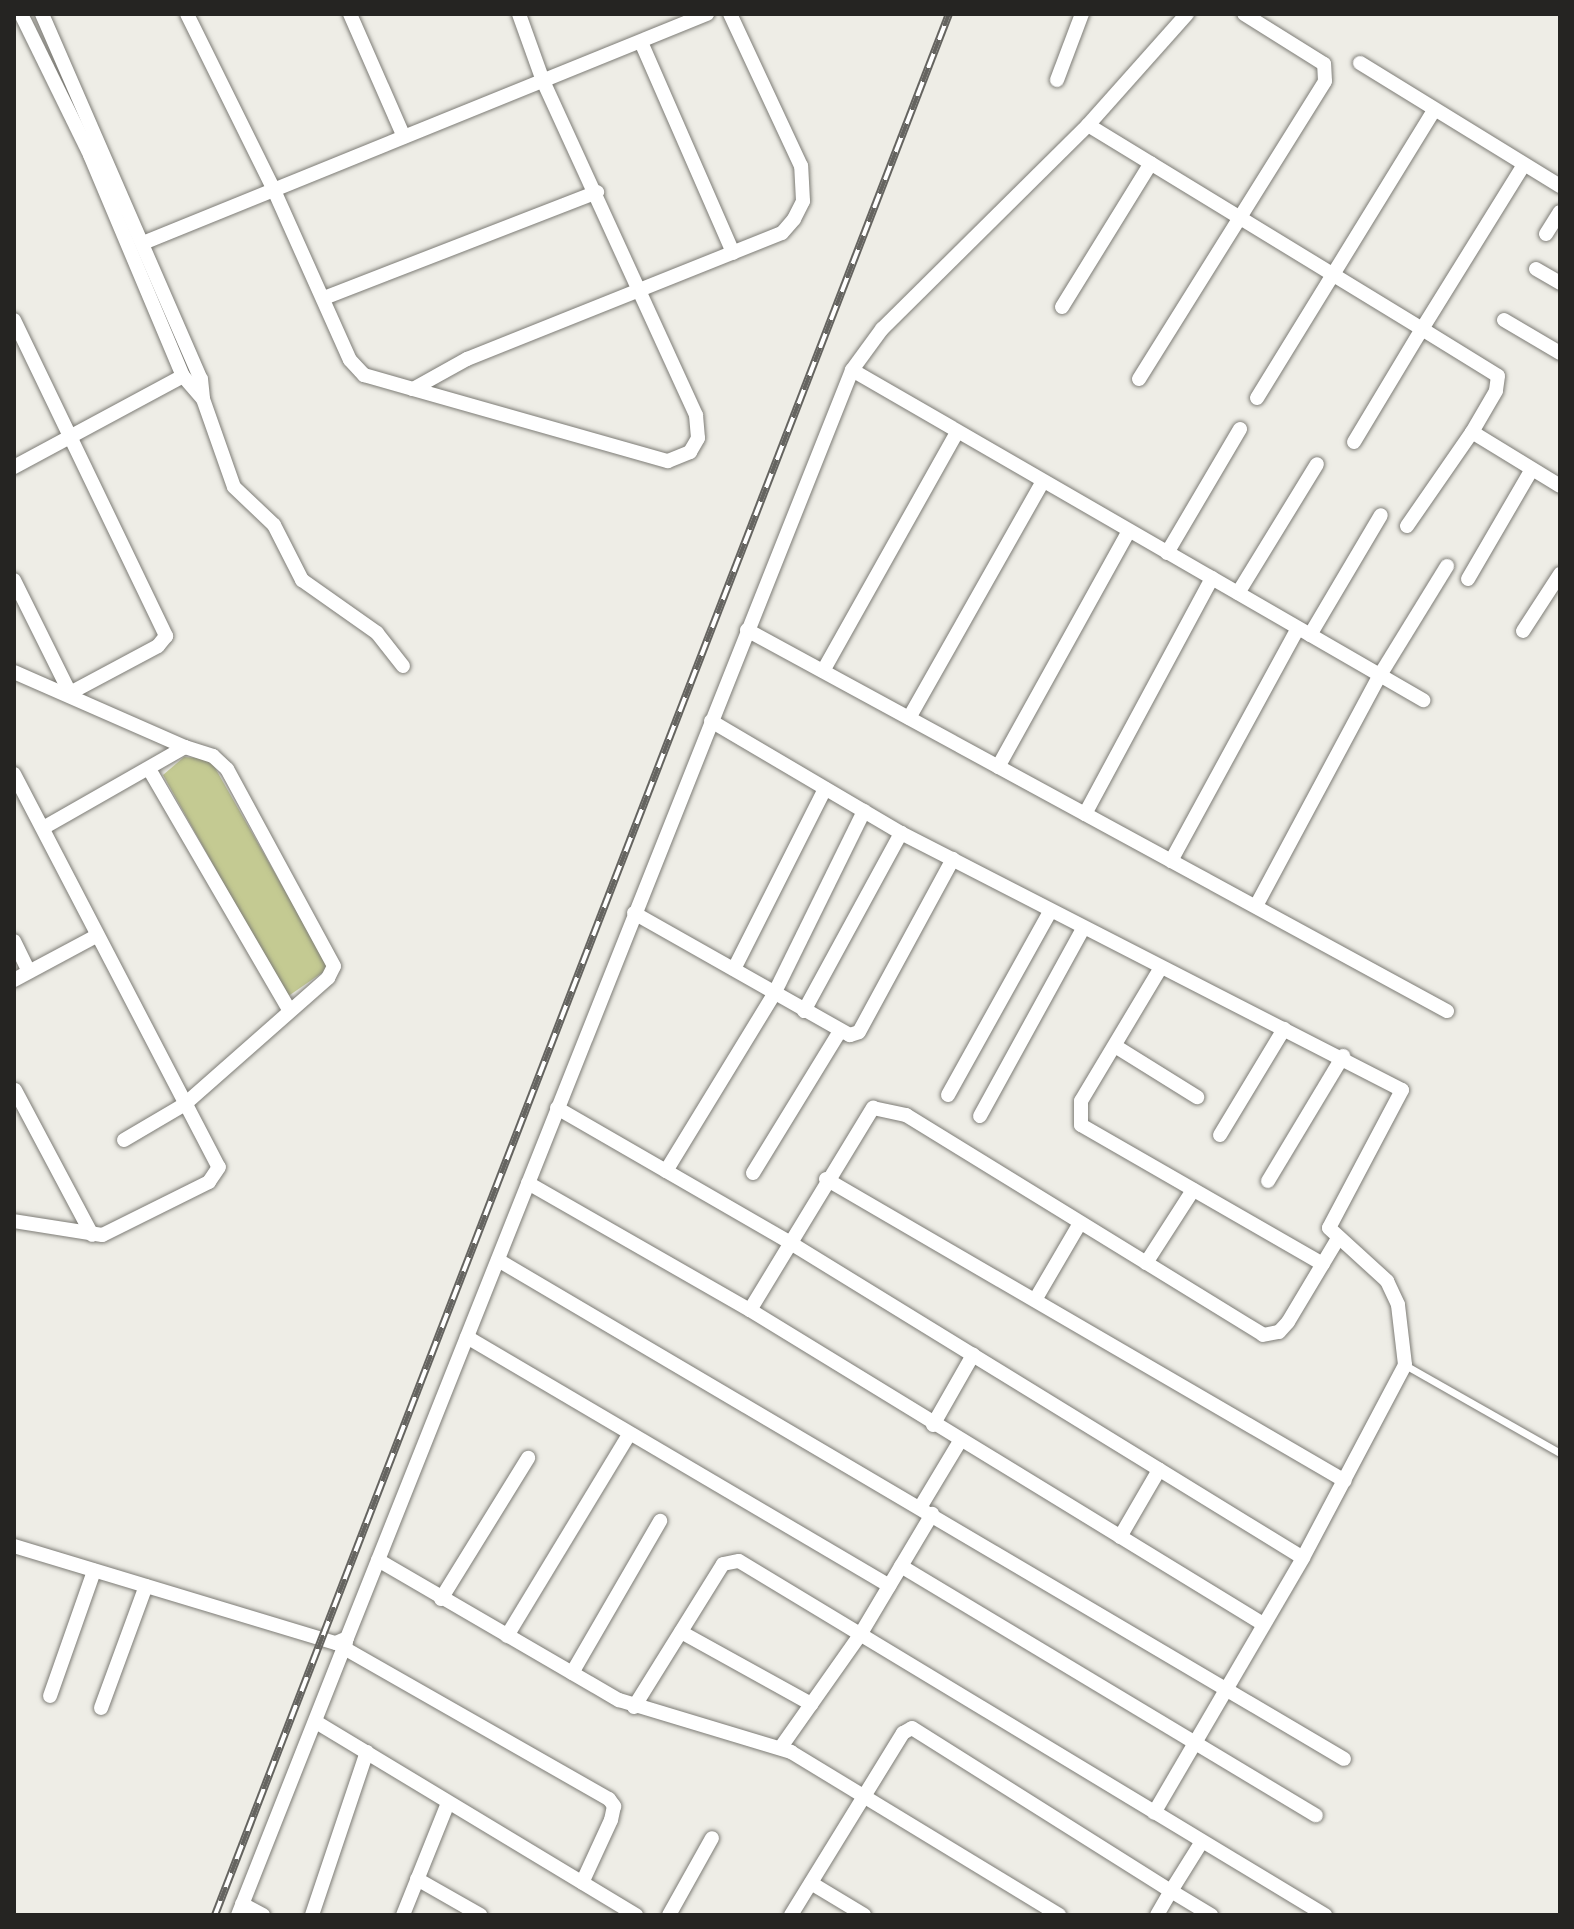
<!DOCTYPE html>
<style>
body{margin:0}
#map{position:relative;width:1574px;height:1929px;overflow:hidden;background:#eeede6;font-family:"Playfair Display",serif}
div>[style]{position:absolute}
.green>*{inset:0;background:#c4ca92}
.roads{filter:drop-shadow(0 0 2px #7d7c76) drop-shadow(0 0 2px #7d7c76)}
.lane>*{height:7px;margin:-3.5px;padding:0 3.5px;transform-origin:3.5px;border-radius:3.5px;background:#fff}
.street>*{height:14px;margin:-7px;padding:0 7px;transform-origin:7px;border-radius:7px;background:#fff}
.rail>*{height:8px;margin-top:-4px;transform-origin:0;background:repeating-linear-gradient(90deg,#fff 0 15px,#656460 0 30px);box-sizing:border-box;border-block:2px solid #656460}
span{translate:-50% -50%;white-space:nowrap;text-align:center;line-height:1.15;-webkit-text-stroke:8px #fff;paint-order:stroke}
.frame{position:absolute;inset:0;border:16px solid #252422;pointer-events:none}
</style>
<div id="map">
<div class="green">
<i style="clip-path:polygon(184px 757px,210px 759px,329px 968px,287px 997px,163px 775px)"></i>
</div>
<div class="roads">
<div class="lane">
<i style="left:1405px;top:1365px;width:178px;rotate:29.6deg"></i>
</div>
<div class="street">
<i style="left:21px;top:14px;width:157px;rotate:63.9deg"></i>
<i style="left:90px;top:155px;width:240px;rotate:67.2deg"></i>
<i style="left:183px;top:376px;width:30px;rotate:49deg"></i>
<i style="left:42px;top:14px;width:398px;rotate:66.5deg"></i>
<i style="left:201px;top:379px;width:20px;rotate:84deg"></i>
<i style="left:203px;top:399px;width:93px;rotate:70.6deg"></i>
<i style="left:234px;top:487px;width:55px;rotate:43.5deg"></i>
<i style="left:274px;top:525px;width:62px;rotate:63deg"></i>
<i style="left:302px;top:580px;width:92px;rotate:35.2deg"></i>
<i style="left:377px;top:633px;width:42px;rotate:51.8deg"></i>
<i style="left:187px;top:14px;width:194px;rotate:63.7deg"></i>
<i style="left:273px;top:188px;width:188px;rotate:65.9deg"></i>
<i style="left:350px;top:360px;width:21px;rotate:47deg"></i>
<i style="left:364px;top:375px;width:51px;rotate:15.9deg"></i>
<i style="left:413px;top:389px;width:62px;rotate:-29.1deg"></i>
<i style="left:467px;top:359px;width:339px;rotate:-21.8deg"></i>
<i style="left:782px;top:233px;width:18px;rotate:-49deg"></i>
<i style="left:794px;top:219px;width:20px;rotate:-63deg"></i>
<i style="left:803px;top:201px;width:35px;rotate:-93deg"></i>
<i style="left:801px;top:166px;width:168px;rotate:-115deg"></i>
<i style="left:350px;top:14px;width:134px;rotate:66.3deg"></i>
<i style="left:641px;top:42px;width:230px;rotate:66.4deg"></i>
<i style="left:1360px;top:63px;width:235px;rotate:31.6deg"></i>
<i style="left:1057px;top:80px;width:71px;rotate:-69.3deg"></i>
<i style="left:1088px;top:125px;width:391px;rotate:31.4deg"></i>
<i style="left:1422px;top:329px;width:192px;rotate:-58.2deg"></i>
<i style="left:1546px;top:234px;width:26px;rotate:-58deg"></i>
<i style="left:143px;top:243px;width:609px;rotate:-22.1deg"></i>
<i style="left:1536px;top:269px;width:28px;rotate:30deg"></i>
<i style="left:324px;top:298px;width:293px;rotate:-21.2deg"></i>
<i style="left:1062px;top:307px;width:169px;rotate:-58.3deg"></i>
<i style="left:14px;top:320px;width:351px;rotate:64.3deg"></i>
<i style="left:166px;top:636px;width:13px;rotate:129deg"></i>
<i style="left:158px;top:646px;width:100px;rotate:151.9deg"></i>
<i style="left:70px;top:693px;width:126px;rotate:-116.4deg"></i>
<i style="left:1504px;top:320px;width:65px;rotate:30.5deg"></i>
<i style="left:852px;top:370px;width:660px;rotate:30.03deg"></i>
<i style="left:1139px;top:379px;width:351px;rotate:-58deg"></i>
<i style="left:1325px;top:81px;width:17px;rotate:-93deg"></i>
<i style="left:1324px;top:64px;width:94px;rotate:-148deg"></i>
<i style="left:413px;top:389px;width:265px;rotate:15.8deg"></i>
<i style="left:668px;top:461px;width:24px;rotate:-22deg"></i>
<i style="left:690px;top:452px;width:16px;rotate:-60deg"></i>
<i style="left:698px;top:438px;width:23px;rotate:-95deg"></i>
<i style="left:696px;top:415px;width:371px;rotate:-114.6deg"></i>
<i style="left:542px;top:78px;width:68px;rotate:-109.8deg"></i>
<i style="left:1257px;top:398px;width:338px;rotate:-58.4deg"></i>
<i style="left:1354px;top:442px;width:132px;rotate:-59deg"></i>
<i style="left:1422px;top:329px;width:89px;rotate:31.7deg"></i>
<i style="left:1498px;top:376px;width:15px;rotate:98deg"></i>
<i style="left:1496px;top:391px;width:48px;rotate:120.3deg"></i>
<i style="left:1472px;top:432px;width:103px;rotate:31.5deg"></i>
<i style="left:14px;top:467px;width:192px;rotate:-28.3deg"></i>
<i style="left:1407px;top:526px;width:114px;rotate:-55.3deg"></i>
<i style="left:1167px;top:553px;width:144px;rotate:-59.5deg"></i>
<i style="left:1468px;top:579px;width:127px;rotate:-59.8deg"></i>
<i style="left:1238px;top:593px;width:151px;rotate:-58.5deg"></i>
<i style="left:747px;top:630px;width:797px;rotate:28.56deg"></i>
<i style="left:1523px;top:631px;width:68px;rotate:-57deg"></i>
<i style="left:1310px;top:635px;width:139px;rotate:-59.4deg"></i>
<i style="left:823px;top:671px;width:274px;rotate:-60.7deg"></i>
<i style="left:14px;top:672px;width:187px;rotate:23.7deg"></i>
<i style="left:185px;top:747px;width:163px;rotate:150.3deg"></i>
<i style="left:909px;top:718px;width:272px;rotate:-60.5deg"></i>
<i style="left:711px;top:721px;width:221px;rotate:30.5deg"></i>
<i style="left:901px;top:833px;width:563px;rotate:27.16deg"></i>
<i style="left:1402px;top:1090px;width:156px;rotate:117.9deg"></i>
<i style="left:1329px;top:1228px;width:79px;rotate:42.4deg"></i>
<i style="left:1387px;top:1281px;width:26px;rotate:65deg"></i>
<i style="left:1398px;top:1305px;width:60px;rotate:83.3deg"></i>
<i style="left:1405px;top:1365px;width:218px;rotate:117.9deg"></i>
<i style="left:1303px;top:1558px;width:295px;rotate:120.3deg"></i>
<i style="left:998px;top:767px;width:270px;rotate:-61deg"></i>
<i style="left:149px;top:769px;width:279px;rotate:59.8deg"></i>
<i style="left:14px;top:774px;width:443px;rotate:62.5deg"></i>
<i style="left:219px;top:1167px;width:18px;rotate:124deg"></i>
<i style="left:209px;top:1182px;width:119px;rotate:153.6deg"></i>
<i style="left:102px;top:1235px;width:89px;rotate:-171deg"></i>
<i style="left:1085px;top:814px;width:268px;rotate:-61.7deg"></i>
<i style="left:1171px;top:861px;width:265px;rotate:-61.4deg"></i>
<i style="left:1256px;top:906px;width:262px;rotate:-61.8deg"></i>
<i style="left:1380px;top:675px;width:128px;rotate:-58.4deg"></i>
<i style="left:634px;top:913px;width:248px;rotate:29.5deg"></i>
<i style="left:850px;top:1035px;width:9px;rotate:-18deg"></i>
<i style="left:859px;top:1032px;width:197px;rotate:-61.5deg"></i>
<i style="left:14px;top:941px;width:34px;rotate:64deg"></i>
<i style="left:734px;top:969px;width:202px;rotate:-63.2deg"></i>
<i style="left:1160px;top:969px;width:154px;rotate:120.9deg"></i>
<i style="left:1081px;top:1101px;width:24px;rotate:90deg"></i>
<i style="left:1081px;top:1125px;width:279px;rotate:29.9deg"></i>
<i style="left:14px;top:980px;width:93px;rotate:-28.2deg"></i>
<i style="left:804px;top:1011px;width:203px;rotate:-61.4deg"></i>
<i style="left:1115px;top:1046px;width:97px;rotate:31.9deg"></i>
<i style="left:15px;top:1090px;width:164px;rotate:62deg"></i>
<i style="left:948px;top:1095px;width:210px;rotate:-60.9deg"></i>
<i style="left:557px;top:1108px;width:268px;rotate:30deg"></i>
<i style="left:789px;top:1242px;width:603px;rotate:31.58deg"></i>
<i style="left:980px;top:1116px;width:213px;rotate:-61.2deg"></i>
<i style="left:1220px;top:1135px;width:124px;rotate:-58.9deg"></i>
<i style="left:124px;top:1140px;width:71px;rotate:-30.5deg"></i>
<i style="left:185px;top:1104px;width:191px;rotate:-41.4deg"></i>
<i style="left:328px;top:978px;width:13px;rotate:-63deg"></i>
<i style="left:334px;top:966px;width:224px;rotate:-118.5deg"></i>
<i style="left:227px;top:769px;width:19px;rotate:-137deg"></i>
<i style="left:213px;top:756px;width:29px;rotate:-162deg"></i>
<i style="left:666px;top:1171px;width:207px;rotate:-58.6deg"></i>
<i style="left:774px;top:994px;width:204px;rotate:-63.8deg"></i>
<i style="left:753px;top:1173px;width:167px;rotate:-58.5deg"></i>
<i style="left:826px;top:1179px;width:600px;rotate:30.19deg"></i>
<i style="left:1268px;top:1181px;width:146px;rotate:-59deg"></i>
<i style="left:528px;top:1183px;width:256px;rotate:29.8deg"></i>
<i style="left:750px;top:1310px;width:601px;rotate:31.47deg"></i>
<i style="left:498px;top:1260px;width:982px;rotate:30.53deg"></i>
<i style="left:1146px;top:1263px;width:87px;rotate:-57.2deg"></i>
<i style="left:1035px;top:1300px;width:89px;rotate:-59.7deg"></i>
<i style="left:750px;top:1310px;width:237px;rotate:-58.7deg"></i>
<i style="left:873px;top:1108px;width:34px;rotate:12deg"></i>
<i style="left:906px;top:1115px;width:419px;rotate:31.6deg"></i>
<i style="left:1263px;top:1335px;width:16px;rotate:-11deg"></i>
<i style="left:1279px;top:1332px;width:13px;rotate:-48deg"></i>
<i style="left:1288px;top:1322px;width:96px;rotate:-59.1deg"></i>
<i style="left:467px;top:1337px;width:490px;rotate:30.5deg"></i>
<i style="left:933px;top:1425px;width:81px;rotate:-60.3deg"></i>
<i style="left:921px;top:1506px;width:76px;rotate:-59deg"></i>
<i style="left:1120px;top:1537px;width:78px;rotate:-59.8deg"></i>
<i style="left:14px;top:1546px;width:336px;rotate:16.8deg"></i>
<i style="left:336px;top:1643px;width:12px;rotate:-24deg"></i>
<i style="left:347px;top:1638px;width:1365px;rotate:-68.28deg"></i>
<i style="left:852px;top:370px;width:51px;rotate:-53.8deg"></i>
<i style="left:882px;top:329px;width:290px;rotate:-44.7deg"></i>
<i style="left:1088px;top:125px;width:149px;rotate:-48.3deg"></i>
<i style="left:378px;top:1560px;width:279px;rotate:30.2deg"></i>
<i style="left:619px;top:1700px;width:180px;rotate:16.8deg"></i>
<i style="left:791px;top:1752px;width:314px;rotate:31.3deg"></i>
<i style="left:901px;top:1566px;width:484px;rotate:31deg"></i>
<i style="left:441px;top:1599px;width:166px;rotate:-58.3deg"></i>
<i style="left:681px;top:1632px;width:149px;rotate:29deg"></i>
<i style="left:507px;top:1636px;width:234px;rotate:-58.8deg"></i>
<i style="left:344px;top:1648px;width:305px;rotate:29.7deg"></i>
<i style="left:609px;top:1799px;width:9px;rotate:54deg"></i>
<i style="left:614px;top:1806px;width:14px;rotate:102deg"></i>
<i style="left:611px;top:1820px;width:69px;rotate:114.7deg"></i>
<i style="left:572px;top:1673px;width:176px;rotate:-59.9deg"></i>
<i style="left:50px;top:1696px;width:133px;rotate:-70.6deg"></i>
<i style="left:634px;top:1707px;width:168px;rotate:-58.1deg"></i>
<i style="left:723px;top:1564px;width:16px;rotate:-11deg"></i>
<i style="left:739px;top:1561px;width:685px;rotate:31.14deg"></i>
<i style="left:101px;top:1708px;width:130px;rotate:-69.8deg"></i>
<i style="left:316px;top:1722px;width:374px;rotate:31.1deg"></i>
<i style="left:781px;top:1747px;width:137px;rotate:-54.8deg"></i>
<i style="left:860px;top:1635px;width:141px;rotate:-59.2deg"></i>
<i style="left:417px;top:1879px;width:73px;rotate:29.7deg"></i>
<i style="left:811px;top:1883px;width:62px;rotate:31.1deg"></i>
<i style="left:242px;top:1904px;width:24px;rotate:28deg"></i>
<i style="left:238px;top:1915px;width:294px;rotate:-68.4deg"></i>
<i style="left:312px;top:1915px;width:172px;rotate:-71.4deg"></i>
<i style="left:403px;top:1915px;width:121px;rotate:-68.1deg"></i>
<i style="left:669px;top:1915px;width:88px;rotate:-60.8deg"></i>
<i style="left:791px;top:1915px;width:214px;rotate:-58.4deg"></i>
<i style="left:903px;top:1733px;width:10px;rotate:-29deg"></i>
<i style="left:912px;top:1728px;width:306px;rotate:32.2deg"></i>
<i style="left:1171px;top:1891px;width:57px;rotate:-58deg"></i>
<i style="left:1157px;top:1915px;width:28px;rotate:-60deg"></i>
<i style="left:1171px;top:1891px;width:47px;rotate:31deg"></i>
</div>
</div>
<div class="rail">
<i style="left:215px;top:1915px;width:2038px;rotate:-68.89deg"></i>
</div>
<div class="frame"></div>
</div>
